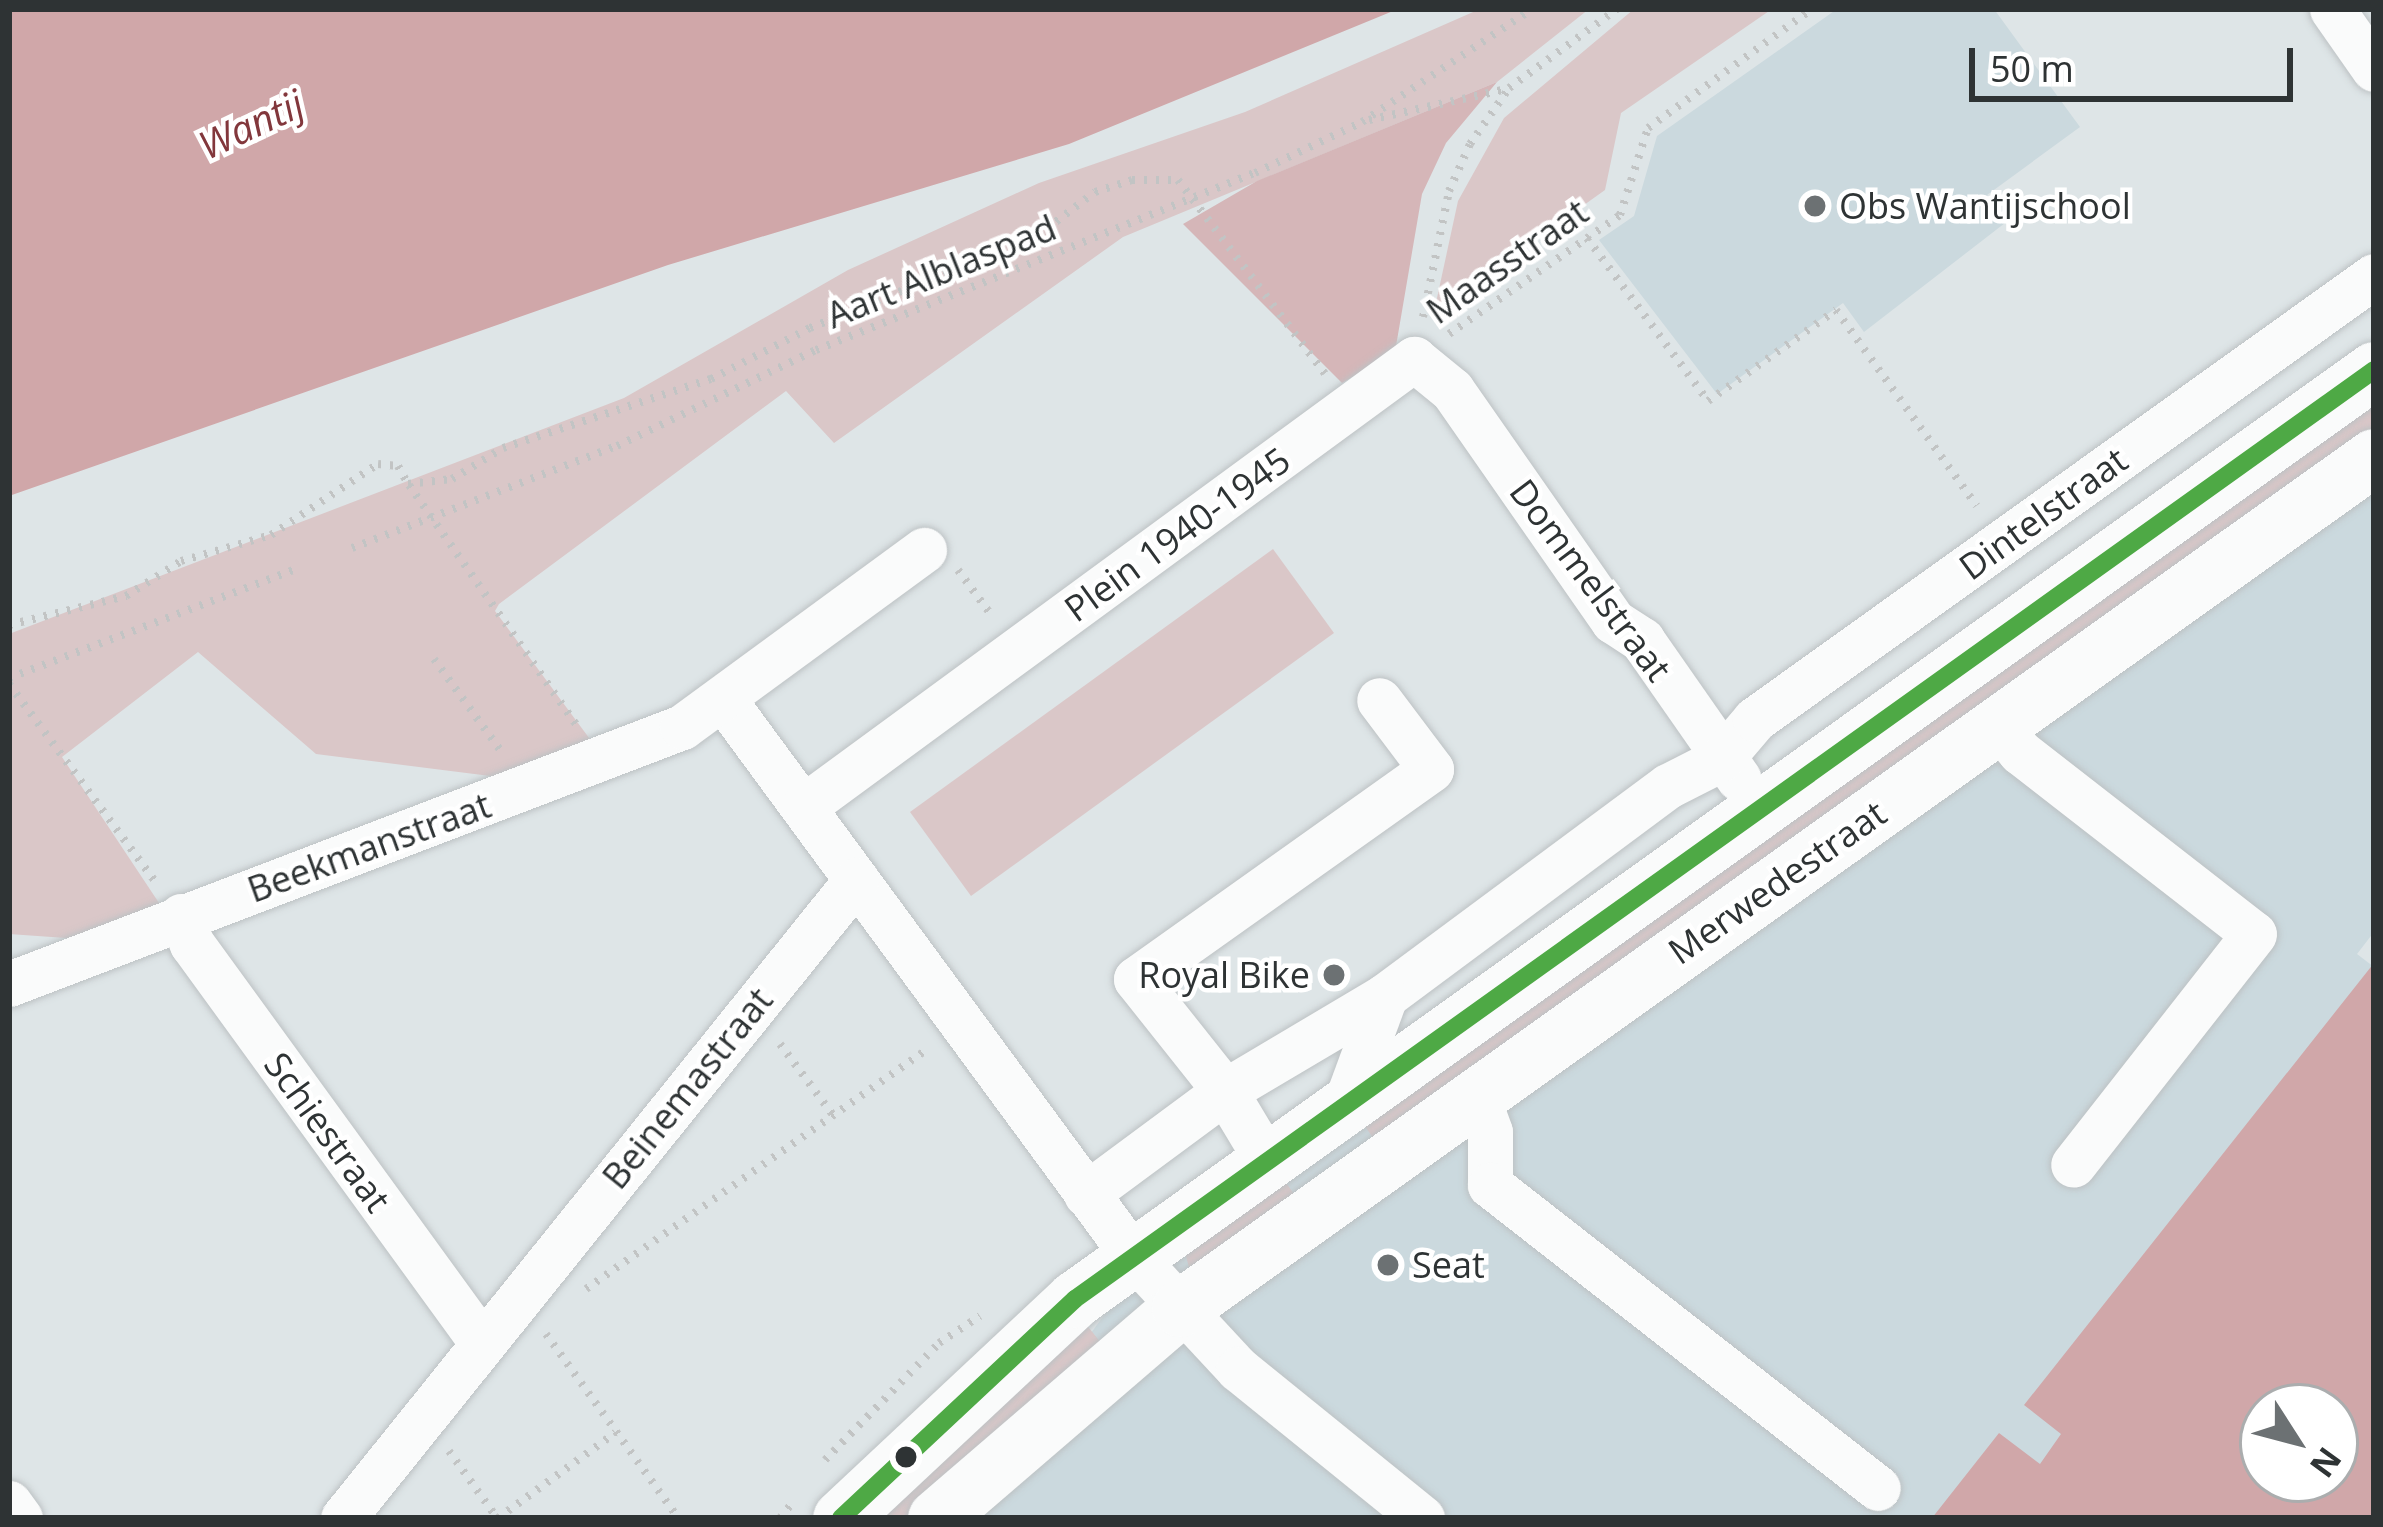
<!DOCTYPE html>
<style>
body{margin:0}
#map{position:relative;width:2383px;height:1527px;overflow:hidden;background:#dee5e7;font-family:"Open Sans",sans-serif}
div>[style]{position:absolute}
.built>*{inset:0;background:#cbd9de}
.green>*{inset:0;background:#dac7c8}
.forest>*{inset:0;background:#d5b6b8}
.water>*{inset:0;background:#d0a7a9}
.path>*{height:8px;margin-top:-4px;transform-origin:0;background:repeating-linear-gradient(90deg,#c2c4c4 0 3px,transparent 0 12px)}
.roads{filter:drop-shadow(0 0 3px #bdc2c4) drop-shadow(0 0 3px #bdc2c4)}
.minor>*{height:45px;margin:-22.5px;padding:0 22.5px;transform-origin:22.5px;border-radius:22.5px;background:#fafbfb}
.major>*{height:57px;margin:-28.5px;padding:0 28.5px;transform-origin:28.5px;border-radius:28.5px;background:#fafbfb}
.bus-1>*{height:18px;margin:-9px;padding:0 9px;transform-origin:9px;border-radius:9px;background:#4ea945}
.dots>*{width:33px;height:33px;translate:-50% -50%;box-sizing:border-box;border:6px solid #fff;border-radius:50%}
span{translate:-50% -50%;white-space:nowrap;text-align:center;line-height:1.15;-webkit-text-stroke:9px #fff;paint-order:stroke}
.poi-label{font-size:36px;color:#2e3334}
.left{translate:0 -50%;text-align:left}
.right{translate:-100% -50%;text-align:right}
.street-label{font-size:36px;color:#2e3334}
.water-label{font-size:39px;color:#82373c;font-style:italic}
.frame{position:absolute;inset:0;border:12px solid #2e3334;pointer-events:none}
.north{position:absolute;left:2239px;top:1383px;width:120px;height:120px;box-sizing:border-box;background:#fff;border:3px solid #abadae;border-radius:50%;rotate:126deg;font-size:33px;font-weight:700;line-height:48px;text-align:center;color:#2e3334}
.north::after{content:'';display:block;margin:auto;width:42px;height:54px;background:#6c7173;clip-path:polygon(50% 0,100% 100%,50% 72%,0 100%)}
.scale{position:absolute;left:1969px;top:48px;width:324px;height:54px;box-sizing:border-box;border:6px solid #2e3334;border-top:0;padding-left:15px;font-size:36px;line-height:42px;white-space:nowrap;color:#2e3334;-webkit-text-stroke:9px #fff;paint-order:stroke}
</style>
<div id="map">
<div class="built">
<i style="clip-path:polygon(1837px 9px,1994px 9px,2080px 127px,1987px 195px,2005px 223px,1864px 332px,1843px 303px,1717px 394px,1599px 240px,1634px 216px,1657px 136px)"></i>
<i style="clip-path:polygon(evenodd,2374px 432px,2374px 932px,2357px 954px,2374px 967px,2374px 1518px,951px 1518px,1115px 1301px,2374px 432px,2263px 1407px,2335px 1407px,2335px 1479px,2263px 1479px,2263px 1407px)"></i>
</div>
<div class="green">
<i style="clip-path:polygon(1480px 9px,1589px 9px,1497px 82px,1123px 237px,834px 443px,786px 391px,499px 604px,495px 611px,595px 746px,506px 778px,316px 754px,198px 652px,62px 757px,165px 912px,80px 939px,9px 934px,9px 634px,624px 398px,848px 270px,1039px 183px,1245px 112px)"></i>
<i style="clip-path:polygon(1634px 9px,1772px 9px,1621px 113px,1605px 190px,1434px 312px,1458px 201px,1504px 118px)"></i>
<i style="clip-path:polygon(2374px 401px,2374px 435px,1378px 1145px,1362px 1122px)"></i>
<i style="clip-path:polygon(1273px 549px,1334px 633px,971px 896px,910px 812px)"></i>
<i style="clip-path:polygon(1284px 1180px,1299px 1201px,1189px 1267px,1185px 1253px)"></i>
<i style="clip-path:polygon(1085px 1323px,1102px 1344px,907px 1518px,871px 1518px)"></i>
</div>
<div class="forest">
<i style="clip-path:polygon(1497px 82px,1446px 143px,1422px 194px,1395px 352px,1342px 383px,1183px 224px,1257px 181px)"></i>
</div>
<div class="water">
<i style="clip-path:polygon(9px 9px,1398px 9px,1069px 144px,668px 265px,9px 496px)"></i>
<i style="clip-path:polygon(evenodd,2374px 963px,2374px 1518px,1932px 1518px,1999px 1433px,2040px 1464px,2061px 1434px,2024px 1405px,2374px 963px,2263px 1407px,2335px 1407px,2335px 1479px,2263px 1479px,2263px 1407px)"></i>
</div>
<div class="path">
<i style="left:1369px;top:120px;width:141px;rotate:-12.7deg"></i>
<i style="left:1587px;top:238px;width:203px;rotate:53.4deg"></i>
<i style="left:1708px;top:401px;width:157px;rotate:-35.4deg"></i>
<i style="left:1836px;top:310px;width:241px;rotate:54.3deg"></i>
<i style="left:1423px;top:317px;width:129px;rotate:-78.3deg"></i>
<i style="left:1449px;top:191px;width:51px;rotate:-65.9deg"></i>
<i style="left:1470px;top:144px;width:68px;rotate:-55.1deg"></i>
<i style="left:1509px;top:88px;width:134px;rotate:-36.2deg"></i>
<i style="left:1449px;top:334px;width:208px;rotate:-34.8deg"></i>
<i style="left:1620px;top:215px;width:91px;rotate:-72.2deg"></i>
<i style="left:1648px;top:128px;width:203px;rotate:-36deg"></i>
<i style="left:409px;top:485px;width:292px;rotate:55.1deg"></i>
<i style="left:352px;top:548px;width:284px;rotate:-21.1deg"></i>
<i style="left:617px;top:446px;width:221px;rotate:-25.8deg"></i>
<i style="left:816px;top:350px;width:473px;rotate:-22deg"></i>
<i style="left:1255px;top:173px;width:119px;rotate:-25.5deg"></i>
<i style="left:1362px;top:122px;width:204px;rotate:-33.6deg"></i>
<i style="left:958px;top:570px;width:57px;rotate:53.5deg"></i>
<i style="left:9px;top:625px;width:121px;rotate:-13.9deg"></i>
<i style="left:126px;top:596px;width:65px;rotate:-32.5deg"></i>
<i style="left:181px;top:561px;width:94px;rotate:-16.1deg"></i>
<i style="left:271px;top:535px;width:128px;rotate:-33.6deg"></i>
<i style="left:378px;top:464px;width:20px;rotate:6deg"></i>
<i style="left:398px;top:466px;width:21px;rotate:61deg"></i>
<i style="left:408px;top:484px;width:44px;rotate:-6.5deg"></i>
<i style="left:452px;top:479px;width:60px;rotate:-31.3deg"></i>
<i style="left:503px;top:448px;width:219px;rotate:-18.4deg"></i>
<i style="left:711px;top:379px;width:111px;rotate:-27.3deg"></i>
<i style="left:810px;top:328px;width:245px;rotate:-22.1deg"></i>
<i style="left:1037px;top:236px;width:73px;rotate:-37.2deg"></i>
<i style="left:1095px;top:192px;width:39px;rotate:-18deg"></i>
<i style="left:1132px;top:180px;width:46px"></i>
<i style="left:1178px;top:180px;width:243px;rotate:52.8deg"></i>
<i style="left:434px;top:659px;width:112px;rotate:54deg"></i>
<i style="left:9px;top:678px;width:309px;rotate:-20.8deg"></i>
<i style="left:9px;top:684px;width:250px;rotate:53.5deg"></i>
<i style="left:780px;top:1044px;width:89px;rotate:53.3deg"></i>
<i style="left:586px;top:1289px;width:417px;rotate:-35.1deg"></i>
<i style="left:546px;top:1334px;width:226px;rotate:54.3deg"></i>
<i style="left:449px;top:1451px;width:82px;rotate:54.4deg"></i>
<i style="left:825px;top:1460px;width:163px;rotate:-45.7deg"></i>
<i style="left:939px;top:1343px;width:49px;rotate:-33.4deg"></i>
<i style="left:498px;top:1518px;width:145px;rotate:-36deg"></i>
<i style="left:780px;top:1518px;width:22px;rotate:-51deg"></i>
</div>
<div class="roads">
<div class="minor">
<i style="left:2332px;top:9px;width:73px;rotate:55deg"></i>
<i style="left:724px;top:700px;width:690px;rotate:53.66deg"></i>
<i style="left:1133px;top:1256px;width:154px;rotate:47.1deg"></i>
<i style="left:1238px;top:1369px;width:237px;rotate:39deg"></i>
<i style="left:1998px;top:725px;width:35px;rotate:51deg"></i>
<i style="left:2020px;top:752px;width:296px;rotate:37.9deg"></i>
<i style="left:2254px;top:934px;width:293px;rotate:128.1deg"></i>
<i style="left:803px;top:807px;width:758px;rotate:-36.25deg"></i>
<i style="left:1414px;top:359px;width:49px;rotate:39.2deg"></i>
<i style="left:1452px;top:390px;width:282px;rotate:55.1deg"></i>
<i style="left:1613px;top:621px;width:35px;rotate:33deg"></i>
<i style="left:1642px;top:640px;width:169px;rotate:55.1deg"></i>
<i style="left:181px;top:916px;width:30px;rotate:69deg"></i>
<i style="left:192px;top:944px;width:493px;rotate:54deg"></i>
<i style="left:9px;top:984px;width:720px;rotate:-20.9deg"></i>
<i style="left:682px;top:727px;width:300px;rotate:-36.2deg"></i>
<i style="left:1477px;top:1096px;width:38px;rotate:70deg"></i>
<i style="left:1490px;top:1132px;width:53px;rotate:90deg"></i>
<i style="left:1490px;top:1185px;width:492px;rotate:38deg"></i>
<i style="left:1345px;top:1105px;width:116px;rotate:-69.8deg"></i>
<i style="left:1385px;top:996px;width:352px;rotate:-36.6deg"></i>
<i style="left:1668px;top:786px;width:59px;rotate:-27deg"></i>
<i style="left:1721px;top:759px;width:52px;rotate:-49.6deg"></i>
<i style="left:1755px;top:719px;width:761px;rotate:-35.59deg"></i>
<i style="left:1267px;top:1161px;width:82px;rotate:-121deg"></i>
<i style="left:1225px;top:1091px;width:143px;rotate:-128.5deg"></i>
<i style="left:1136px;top:979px;width:362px;rotate:-35.4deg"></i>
<i style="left:1431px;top:769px;width:86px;rotate:-127deg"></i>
<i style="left:1086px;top:1194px;width:173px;rotate:-36.5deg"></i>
<i style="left:1225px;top:1091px;width:186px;rotate:-30.7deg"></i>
<i style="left:9px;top:1503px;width:19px;rotate:54deg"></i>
<i style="left:343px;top:1518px;width:819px;rotate:-51.2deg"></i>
</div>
<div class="major">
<i style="left:841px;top:1518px;width:320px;rotate:-43.1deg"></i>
<i style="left:1075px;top:1299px;width:1597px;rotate:-35.57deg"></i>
<i style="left:936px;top:1518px;width:322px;rotate:-40.7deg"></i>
<i style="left:1180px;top:1308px;width:1466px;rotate:-35.48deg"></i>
</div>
</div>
<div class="bus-1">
<i style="left:841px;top:1518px;width:320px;rotate:-43.1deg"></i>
<i style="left:1075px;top:1299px;width:1597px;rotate:-35.57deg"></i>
</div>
<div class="dots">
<i style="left:1815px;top:206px;background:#6c7173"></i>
<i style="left:1334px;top:975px;background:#6c7173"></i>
<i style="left:1388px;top:1265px;background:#6c7173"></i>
<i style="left:906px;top:1457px;background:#2e3334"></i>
</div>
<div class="poi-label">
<span class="left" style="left:1839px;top:206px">Obs Wantijschool</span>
<span class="right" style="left:1310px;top:975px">Royal Bike</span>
<span class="left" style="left:1412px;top:1265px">Seat</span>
</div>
<div class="street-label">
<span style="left:1507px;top:261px;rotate:-35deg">Maasstraat</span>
<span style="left:941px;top:271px;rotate:-22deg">Aart Alblaspad</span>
<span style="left:2043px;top:513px;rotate:-36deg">Dintelstraat</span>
<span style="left:1177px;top:534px;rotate:-36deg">Plein 1940-1945</span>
<span style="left:1591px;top:580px;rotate:53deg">Dommelstraat</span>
<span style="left:369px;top:847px;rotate:-20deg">Beekmanstraat</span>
<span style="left:1777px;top:882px;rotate:-35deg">Merwedestraat</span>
<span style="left:687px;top:1088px;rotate:-51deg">Beinemastraat</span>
<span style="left:328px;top:1132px;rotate:54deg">Schiestraat</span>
</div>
<div class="water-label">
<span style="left:251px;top:124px;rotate:-25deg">Wantij</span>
</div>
<div class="frame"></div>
<div class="north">N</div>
<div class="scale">50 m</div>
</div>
